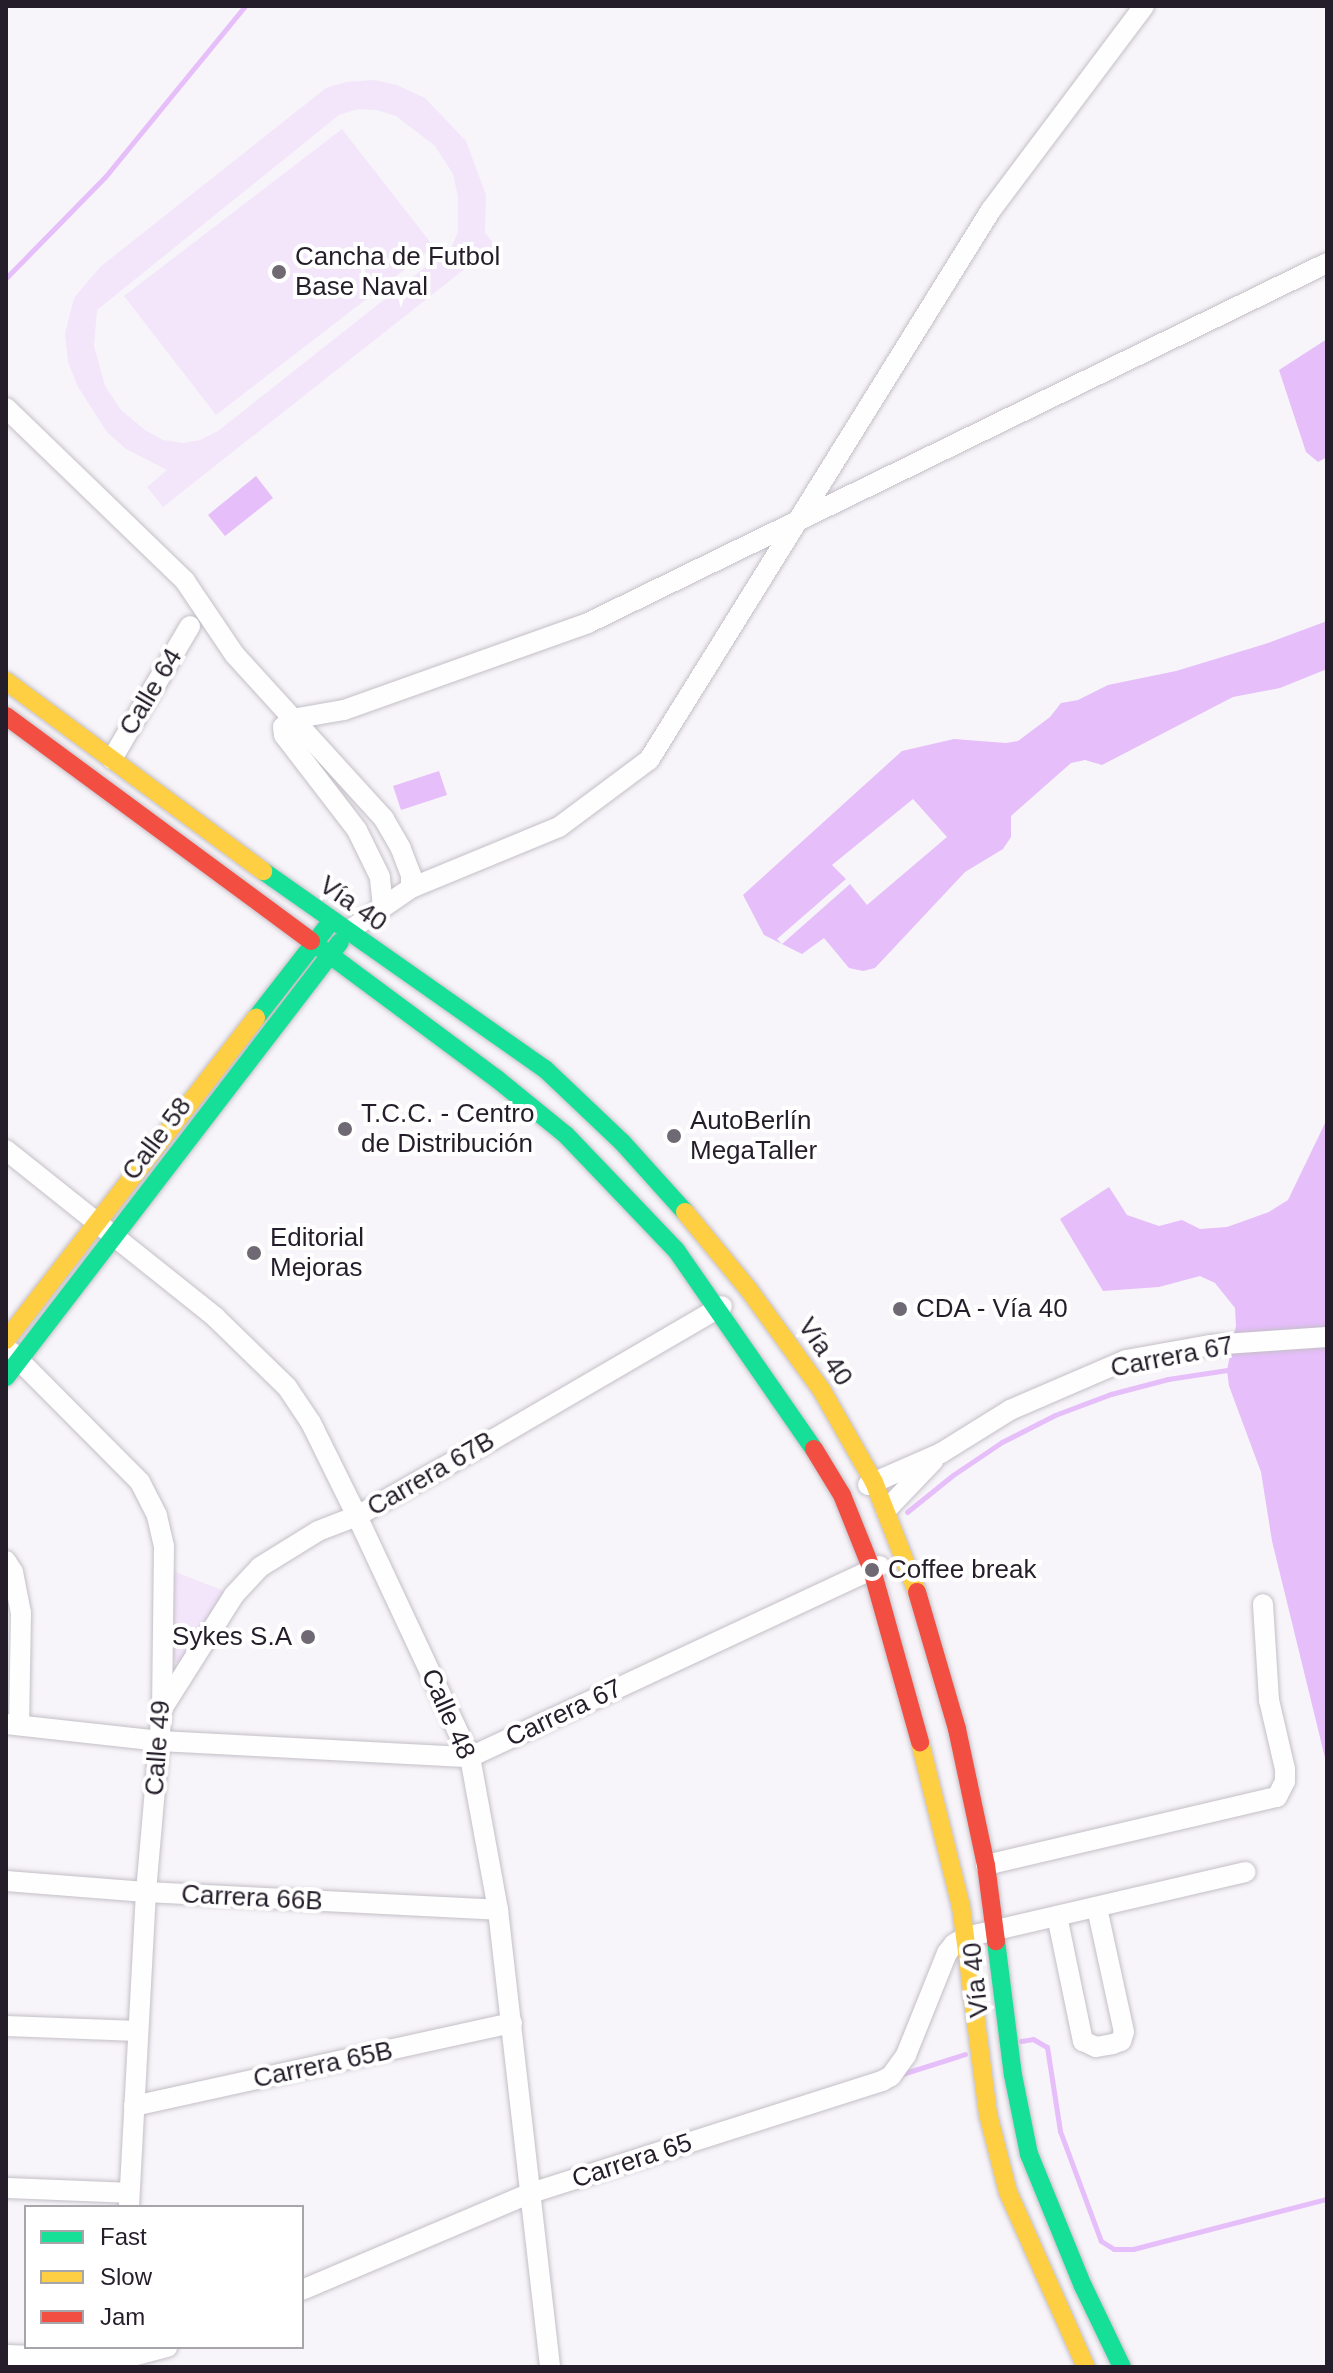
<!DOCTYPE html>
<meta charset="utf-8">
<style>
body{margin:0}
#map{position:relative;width:1333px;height:2373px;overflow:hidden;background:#f7f5f9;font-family:Arial,sans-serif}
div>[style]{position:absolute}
.green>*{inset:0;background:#f3e6fb}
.water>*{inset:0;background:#e5befa}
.pier>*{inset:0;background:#f7f5f9}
.stream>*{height:5px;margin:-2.5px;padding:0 2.5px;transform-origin:2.5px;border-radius:2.5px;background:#e5befa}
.roads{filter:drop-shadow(0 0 2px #c4bfc7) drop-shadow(0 0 2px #c4bfc7)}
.street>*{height:20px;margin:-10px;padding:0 10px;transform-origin:10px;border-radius:10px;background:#fefefe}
.fast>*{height:18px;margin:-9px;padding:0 9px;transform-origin:9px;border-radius:9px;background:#16e098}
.slow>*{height:18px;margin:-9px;padding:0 9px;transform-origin:9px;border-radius:9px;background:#ffcf43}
.jam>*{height:18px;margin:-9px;padding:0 9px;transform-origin:9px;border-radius:9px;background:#f24e42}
.dots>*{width:22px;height:22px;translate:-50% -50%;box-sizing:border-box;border:4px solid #fff;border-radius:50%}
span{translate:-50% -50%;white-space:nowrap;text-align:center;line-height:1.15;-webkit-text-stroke:8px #fff;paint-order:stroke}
.poi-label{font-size:26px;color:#251e2a}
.left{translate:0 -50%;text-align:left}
.right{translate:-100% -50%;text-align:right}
.street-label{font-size:26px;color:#251e2a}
.frame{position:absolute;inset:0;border:8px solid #251e2a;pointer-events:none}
.legend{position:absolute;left:24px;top:2205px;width:280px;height:144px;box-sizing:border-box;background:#fff;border:2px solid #a8a5aa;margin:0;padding:10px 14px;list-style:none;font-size:24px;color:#251e2a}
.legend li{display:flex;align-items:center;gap:16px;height:40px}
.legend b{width:40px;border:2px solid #a8a5aa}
</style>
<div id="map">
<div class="green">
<i style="clip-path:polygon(evenodd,374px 80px,397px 85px,425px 98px,466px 141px,486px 195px,485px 233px,495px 245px,163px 507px,147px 487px,167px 470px,126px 449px,107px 432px,78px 387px,68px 362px,65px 334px,74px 298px,100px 267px,326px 88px,346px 82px,374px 80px,358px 109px,377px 110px,396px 116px,435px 146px,453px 174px,458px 197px,458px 232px,452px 246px,218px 431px,200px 440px,183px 443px,163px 440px,145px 430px,121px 410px,105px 386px,94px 346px,97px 310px,339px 115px,358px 109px)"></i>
<i style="clip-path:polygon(342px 129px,434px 247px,216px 415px,124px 296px)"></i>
<i style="clip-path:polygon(173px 1571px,227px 1592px,181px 1663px,169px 1660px)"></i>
</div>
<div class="water">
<i style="clip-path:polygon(1327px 339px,1327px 457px,1318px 462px,1306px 452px,1279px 370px)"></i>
<i style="clip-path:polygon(256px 476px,273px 498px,225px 536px,208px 515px)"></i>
<i style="clip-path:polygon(1327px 621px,1327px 669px,1280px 688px,1233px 697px,1102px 765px,1085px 760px,1071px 763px,1011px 816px,1011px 837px,1003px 849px,965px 872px,875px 968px,863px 971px,849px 968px,824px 938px,802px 954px,764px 935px,743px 895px,902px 751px,954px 739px,1006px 743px,1018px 741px,1050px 717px,1061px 703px,1078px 700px,1108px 685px,1176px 671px,1265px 644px)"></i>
<i style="clip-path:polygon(439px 771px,447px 795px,401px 810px,393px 786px)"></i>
<i style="clip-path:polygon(1327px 1119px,1327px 1766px,1272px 1541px,1261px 1472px,1229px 1386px,1227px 1370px,1236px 1326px,1235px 1308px,1215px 1283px,1200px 1276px,1159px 1287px,1103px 1291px,1060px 1219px,1109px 1187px,1127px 1215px,1159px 1226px,1182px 1220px,1200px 1229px,1227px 1227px,1269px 1212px,1288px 1200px)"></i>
</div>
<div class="pier">
<i style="clip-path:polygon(913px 799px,947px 837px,867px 905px,850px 884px,782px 944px,777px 939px,846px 879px,832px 865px)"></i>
</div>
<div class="stream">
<i style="left:6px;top:278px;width:141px;rotate:-45.6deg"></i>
<i style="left:105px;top:177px;width:221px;rotate:-50.7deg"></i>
<i style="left:907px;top:1512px;width:59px;rotate:-38.8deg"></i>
<i style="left:953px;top:1475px;width:59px;rotate:-34deg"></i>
<i style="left:1002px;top:1442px;width:59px;rotate:-27deg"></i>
<i style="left:1055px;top:1415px;width:60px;rotate:-20.6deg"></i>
<i style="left:1111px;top:1394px;width:59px;rotate:-14.7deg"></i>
<i style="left:1168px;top:1379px;width:60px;rotate:-8.7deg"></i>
<i style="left:1021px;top:2041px;width:12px;rotate:-9deg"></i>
<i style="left:1033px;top:2039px;width:16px;rotate:30deg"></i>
<i style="left:1047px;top:2047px;width:85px;rotate:81.2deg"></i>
<i style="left:1060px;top:2131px;width:117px;rotate:69.6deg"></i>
<i style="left:1101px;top:2241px;width:15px;rotate:32deg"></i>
<i style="left:1114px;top:2249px;width:19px"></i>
<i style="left:1133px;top:2249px;width:200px;rotate:-14.5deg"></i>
<i style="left:902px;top:2074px;width:66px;rotate:-17.6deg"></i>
</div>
<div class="roads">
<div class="street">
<i style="left:6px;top:408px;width:249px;rotate:44deg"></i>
<i style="left:185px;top:581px;width:89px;rotate:56deg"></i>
<i style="left:235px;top:655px;width:222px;rotate:47.7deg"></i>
<i style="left:384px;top:819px;width:34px;rotate:60deg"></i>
<i style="left:401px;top:849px;width:28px;rotate:69deg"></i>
<i style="left:411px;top:875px;width:13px;rotate:90deg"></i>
<i style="left:411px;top:888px;width:78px;rotate:145.5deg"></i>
<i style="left:112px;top:759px;width:154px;rotate:-59.6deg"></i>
<i style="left:411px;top:888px;width:160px;rotate:-22.4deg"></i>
<i style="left:559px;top:827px;width:112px;rotate:-36.7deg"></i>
<i style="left:649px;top:760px;width:648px;rotate:-58.13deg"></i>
<i style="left:991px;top:210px;width:255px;rotate:-53.1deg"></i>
<i style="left:383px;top:907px;width:30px;rotate:-96deg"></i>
<i style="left:380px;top:877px;width:52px;rotate:-116.1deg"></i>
<i style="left:357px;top:830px;width:120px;rotate:-127.5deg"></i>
<i style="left:284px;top:735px;width:8px;rotate:-97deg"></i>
<i style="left:283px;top:727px;width:12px;rotate:-42deg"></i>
<i style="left:292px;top:719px;width:53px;rotate:-9.8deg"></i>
<i style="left:344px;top:710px;width:259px;rotate:-19.6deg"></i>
<i style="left:588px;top:623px;width:822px;rotate:-25.97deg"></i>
<i style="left:6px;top:1150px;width:268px;rotate:38.6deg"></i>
<i style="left:215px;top:1317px;width:100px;rotate:44.2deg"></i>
<i style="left:287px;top:1387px;width:43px;rotate:56.3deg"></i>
<i style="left:311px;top:1423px;width:104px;rotate:63.7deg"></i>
<i style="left:357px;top:1516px;width:266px;rotate:64.9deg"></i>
<i style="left:470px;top:1757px;width:156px;rotate:79.6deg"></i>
<i style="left:498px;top:1910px;width:460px;rotate:83.5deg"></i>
<i style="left:10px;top:1351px;width:185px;rotate:45.2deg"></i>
<i style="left:140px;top:1482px;width:38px;rotate:63deg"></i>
<i style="left:157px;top:1516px;width:31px;rotate:77deg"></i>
<i style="left:164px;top:1546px;width:163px;rotate:90.7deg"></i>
<i style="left:162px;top:1709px;width:184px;rotate:95deg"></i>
<i style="left:146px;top:1892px;width:315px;rotate:93.1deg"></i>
<i style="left:868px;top:1485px;width:80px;rotate:-23.7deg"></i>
<i style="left:941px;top:1453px;width:81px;rotate:-31.9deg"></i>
<i style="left:1010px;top:1410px;width:126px;rotate:-23.3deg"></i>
<i style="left:1126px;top:1360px;width:85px;rotate:-10.1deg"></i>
<i style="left:1210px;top:1345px;width:117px;rotate:-3.9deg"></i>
<i style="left:886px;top:1510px;width:68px;rotate:-46.2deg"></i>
<i style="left:6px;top:1561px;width:13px;rotate:58deg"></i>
<i style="left:13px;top:1572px;width:42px;rotate:79deg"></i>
<i style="left:21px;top:1613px;width:112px;rotate:91deg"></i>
<i style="left:162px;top:1709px;width:135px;rotate:-57.7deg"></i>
<i style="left:234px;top:1595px;width:38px;rotate:-47deg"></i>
<i style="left:260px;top:1567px;width:68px;rotate:-31.8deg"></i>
<i style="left:318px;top:1531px;width:42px;rotate:-21deg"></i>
<i style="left:357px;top:1516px;width:155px;rotate:-29.4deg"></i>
<i style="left:492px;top:1440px;width:266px;rotate:-30.2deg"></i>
<i style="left:6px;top:1724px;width:155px;rotate:6.3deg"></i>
<i style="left:160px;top:1741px;width:310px;rotate:3deg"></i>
<i style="left:470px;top:1757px;width:452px;rotate:-25deg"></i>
<i style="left:986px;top:1865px;width:299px;rotate:-13.2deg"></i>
<i style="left:1277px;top:1797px;width:18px;rotate:-63deg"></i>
<i style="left:1285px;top:1781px;width:12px;rotate:-90deg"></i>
<i style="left:1285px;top:1769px;width:71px;rotate:-103.1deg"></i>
<i style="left:1269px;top:1700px;width:96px;rotate:-93.6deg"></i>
<i style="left:6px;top:1881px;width:140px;rotate:4.5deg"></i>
<i style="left:146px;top:1892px;width:352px;rotate:2.9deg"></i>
<i style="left:1057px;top:1916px;width:128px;rotate:78.3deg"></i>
<i style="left:1083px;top:2041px;width:14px;rotate:25deg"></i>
<i style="left:1096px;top:2047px;width:17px;rotate:-10deg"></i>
<i style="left:1113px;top:2044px;width:9px;rotate:-21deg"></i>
<i style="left:1121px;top:2041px;width:9px;rotate:-72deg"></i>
<i style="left:1124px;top:2032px;width:127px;rotate:-102.3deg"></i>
<i style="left:6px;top:2026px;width:132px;rotate:2.2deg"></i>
<i style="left:134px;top:2106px;width:387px;rotate:-12.4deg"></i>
<i style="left:6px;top:2188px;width:123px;rotate:2.3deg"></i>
<i style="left:302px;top:2290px;width:246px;rotate:-23deg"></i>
<i style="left:528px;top:2194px;width:372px;rotate:-17.7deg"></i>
<i style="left:882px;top:2081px;width:10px;rotate:-29deg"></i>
<i style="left:891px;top:2076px;width:26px;rotate:-54deg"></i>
<i style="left:906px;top:2055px;width:110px;rotate:-68.1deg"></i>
<i style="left:947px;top:1953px;width:11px;rotate:-52deg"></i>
<i style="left:954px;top:1944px;width:14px;rotate:-30deg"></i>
<i style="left:966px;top:1937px;width:287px;rotate:-13.1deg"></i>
<i style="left:6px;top:2355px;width:115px;rotate:2deg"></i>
<i style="left:121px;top:2359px;width:48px;rotate:-14.6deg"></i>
</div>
<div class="fast">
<i style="left:263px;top:871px;width:345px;rotate:35.1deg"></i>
<i style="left:545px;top:1069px;width:106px;rotate:43.5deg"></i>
<i style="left:622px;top:1142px;width:94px;rotate:48deg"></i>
<i style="left:311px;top:941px;width:232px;rotate:36.6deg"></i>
<i style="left:497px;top:1079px;width:89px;rotate:39.1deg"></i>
<i style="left:566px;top:1135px;width:159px;rotate:46.3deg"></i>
<i style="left:676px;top:1250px;width:242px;rotate:55.3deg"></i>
<i style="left:256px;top:1018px;width:114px;rotate:-52.1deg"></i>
<i style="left:6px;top:1377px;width:548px;rotate:-52.48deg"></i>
<i style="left:996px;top:1941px;width:135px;rotate:82.8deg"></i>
<i style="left:1013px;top:2075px;width:81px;rotate:78.6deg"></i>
<i style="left:1029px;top:2154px;width:143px;rotate:67.8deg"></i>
<i style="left:1083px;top:2286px;width:90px;rotate:64.3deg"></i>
</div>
<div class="slow">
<i style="left:6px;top:681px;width:320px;rotate:36.5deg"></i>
<i style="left:685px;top:1212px;width:101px;rotate:50.6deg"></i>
<i style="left:749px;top:1290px;width:122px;rotate:54deg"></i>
<i style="left:821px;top:1389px;width:107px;rotate:60.3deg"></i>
<i style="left:874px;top:1482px;width:118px;rotate:68.6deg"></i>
<i style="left:6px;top:1340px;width:408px;rotate:-52.2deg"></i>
<i style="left:920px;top:1742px;width:169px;rotate:76deg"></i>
<i style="left:961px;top:1906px;width:210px;rotate:82.6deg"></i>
<i style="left:988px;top:2114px;width:81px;rotate:75.6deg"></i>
<i style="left:1008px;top:2192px;width:192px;rotate:66deg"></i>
</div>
<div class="jam">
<i style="left:6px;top:716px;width:379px;rotate:36.4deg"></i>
<i style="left:814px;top:1449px;width:54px;rotate:58.7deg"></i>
<i style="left:842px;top:1495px;width:81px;rotate:68.2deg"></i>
<i style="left:872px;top:1570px;width:179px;rotate:74.4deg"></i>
<i style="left:917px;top:1592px;width:143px;rotate:73.7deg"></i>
<i style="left:957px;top:1729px;width:139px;rotate:78deg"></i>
<i style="left:986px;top:1865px;width:77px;rotate:82.5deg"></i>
</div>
</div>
<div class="dots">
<i style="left:279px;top:272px;background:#6e6972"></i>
<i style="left:345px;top:1129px;background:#6e6972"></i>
<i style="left:674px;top:1136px;background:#6e6972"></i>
<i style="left:254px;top:1253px;background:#6e6972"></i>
<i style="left:900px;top:1309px;background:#6e6972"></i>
<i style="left:872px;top:1570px;background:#6e6972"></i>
<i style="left:308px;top:1637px;background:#6e6972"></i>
</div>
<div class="poi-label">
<span class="left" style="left:295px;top:272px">Cancha de Futbol<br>Base Naval</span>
<span class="left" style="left:361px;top:1129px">T.C.C. - Centro<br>de Distribución</span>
<span class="left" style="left:690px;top:1136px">AutoBerlín<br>MegaTaller</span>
<span class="left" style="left:270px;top:1253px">Editorial<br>Mejoras</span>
<span class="left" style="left:916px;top:1309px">CDA - Vía 40</span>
<span class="left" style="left:888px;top:1570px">Coffee break</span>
<span class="right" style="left:292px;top:1637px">Sykes S.A</span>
</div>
<div class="street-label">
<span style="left:151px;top:692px;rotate:-59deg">Calle 64</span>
<span style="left:353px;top:904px;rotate:35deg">Vía 40</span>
<span style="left:157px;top:1139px;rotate:-53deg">Calle 58</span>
<span style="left:825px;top:1352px;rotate:56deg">Vía 40</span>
<span style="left:1172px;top:1357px;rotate:-11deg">Carrera 67</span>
<span style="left:431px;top:1474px;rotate:-30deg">Carrera 67B</span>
<span style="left:564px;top:1713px;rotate:-25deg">Carrera 67</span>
<span style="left:448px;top:1714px;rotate:66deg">Calle 48</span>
<span style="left:158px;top:1748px;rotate:-86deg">Calle 49</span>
<span style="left:252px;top:1898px;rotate:3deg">Carrera 66B</span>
<span style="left:976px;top:1980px;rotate:-96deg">Vía 40</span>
<span style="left:323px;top:2065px;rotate:-12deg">Carrera 65B</span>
<span style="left:632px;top:2161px;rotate:-18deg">Carrera 65</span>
</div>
<div class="frame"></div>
<ul class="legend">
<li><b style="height:10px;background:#16e098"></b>Fast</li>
<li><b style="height:10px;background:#ffcf43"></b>Slow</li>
<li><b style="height:10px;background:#f24e42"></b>Jam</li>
</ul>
</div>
